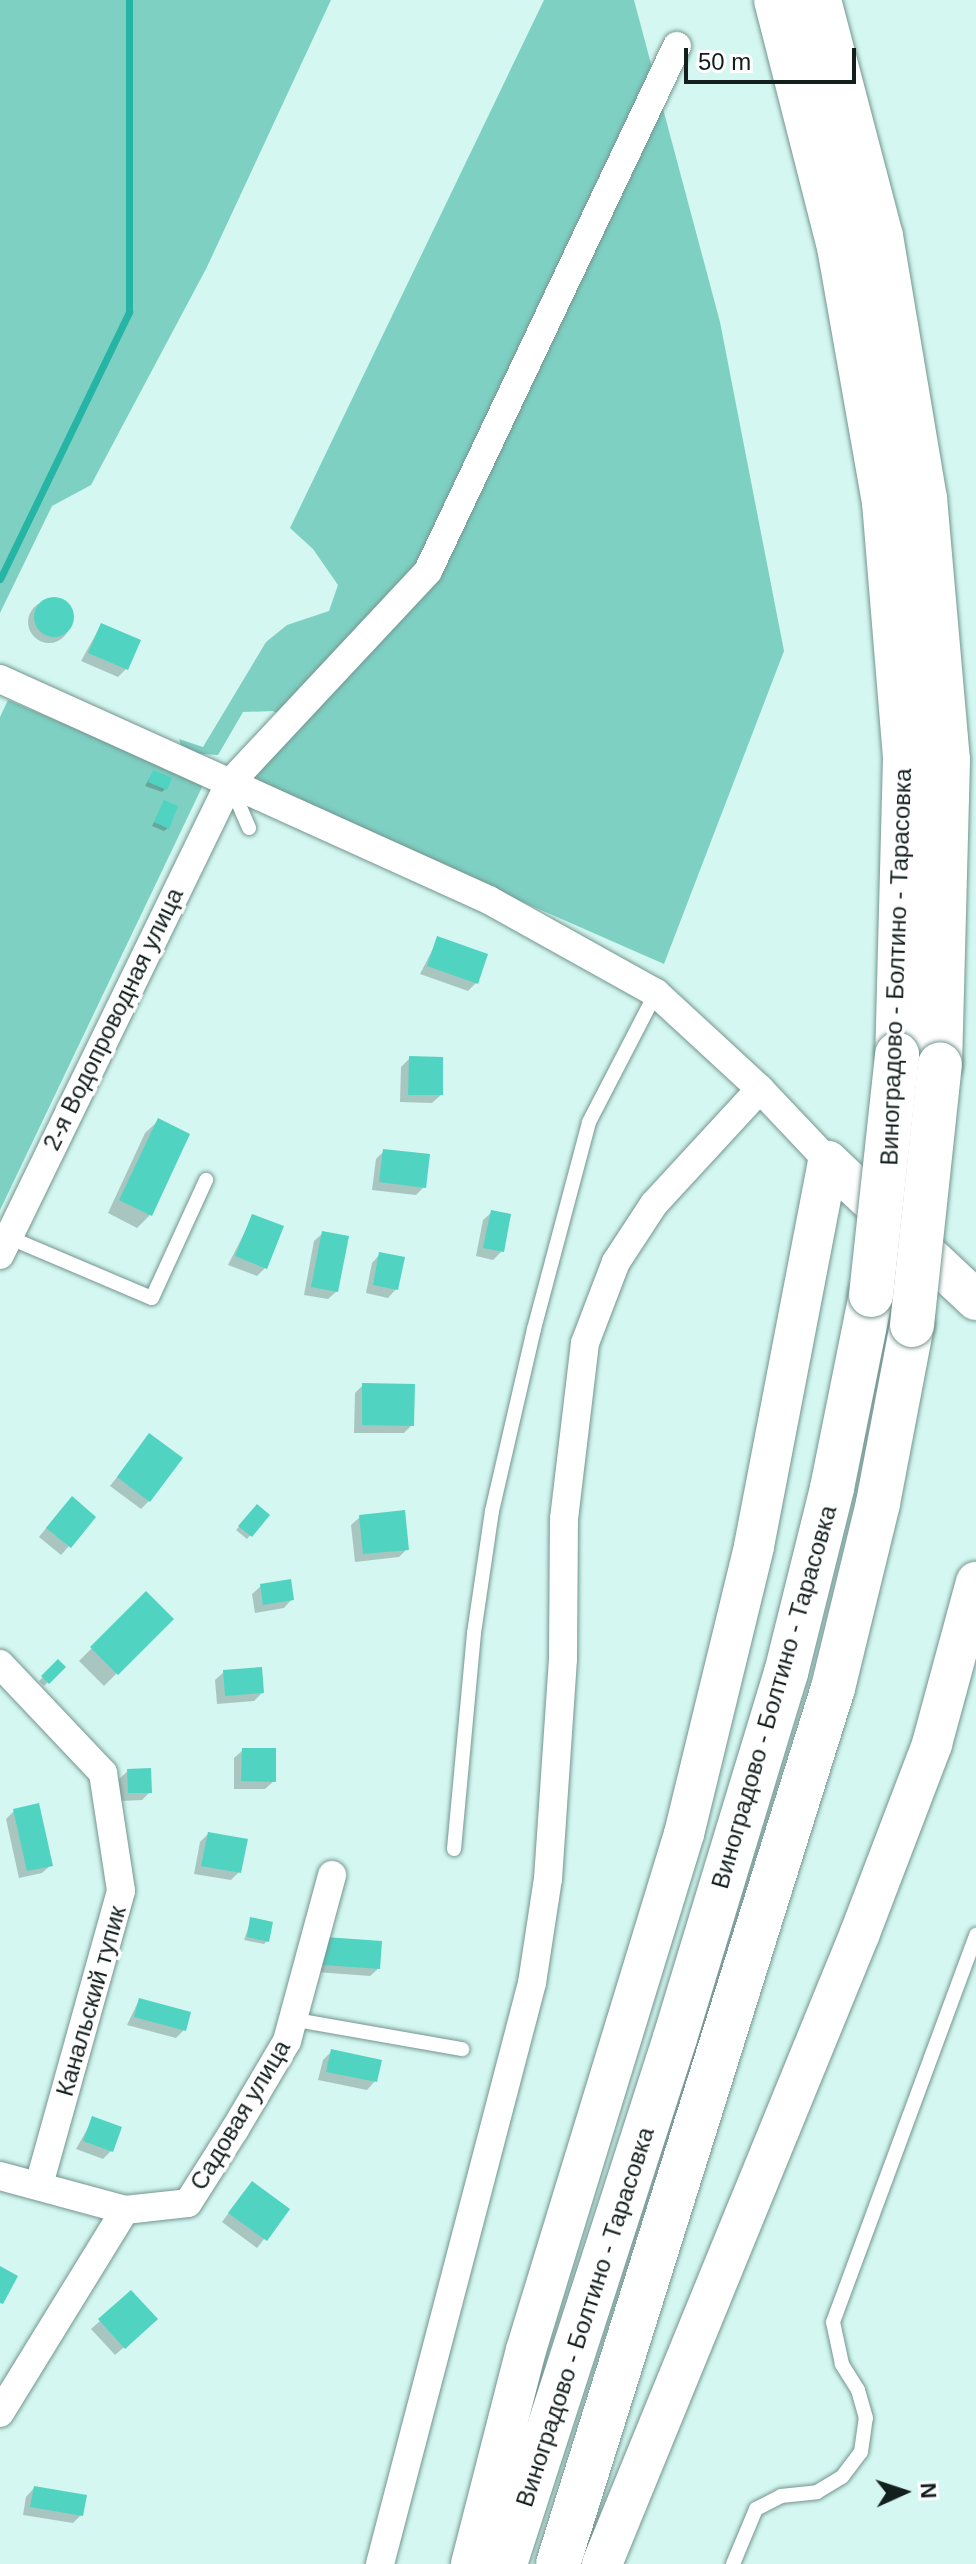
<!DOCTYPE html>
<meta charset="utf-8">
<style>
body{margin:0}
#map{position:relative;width:976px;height:2564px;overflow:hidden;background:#d4f7f1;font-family:Arial,sans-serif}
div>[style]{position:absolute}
.green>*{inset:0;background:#7ed0c3}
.shadow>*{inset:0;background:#0003}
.round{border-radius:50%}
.stream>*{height:7px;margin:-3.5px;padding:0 3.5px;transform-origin:3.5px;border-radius:3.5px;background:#26b4a4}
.building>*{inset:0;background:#51d3c2}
.roads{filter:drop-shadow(0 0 2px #74958f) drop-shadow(0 0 2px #74958f)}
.lane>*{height:14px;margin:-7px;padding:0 7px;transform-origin:7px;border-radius:7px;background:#fff}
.street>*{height:28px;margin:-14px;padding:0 14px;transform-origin:14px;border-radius:14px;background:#fff}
.secondary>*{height:40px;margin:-20px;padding:0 20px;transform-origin:20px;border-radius:20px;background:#fff}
.primary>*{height:44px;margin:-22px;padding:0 22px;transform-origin:22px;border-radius:22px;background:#fff}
.bridges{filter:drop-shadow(0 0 2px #74958f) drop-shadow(0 0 2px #74958f)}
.primary-bridge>*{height:44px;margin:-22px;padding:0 22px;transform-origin:22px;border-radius:22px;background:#fff}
span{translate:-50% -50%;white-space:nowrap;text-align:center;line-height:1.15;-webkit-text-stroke:7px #fff;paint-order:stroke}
.street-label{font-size:24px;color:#121f1d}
.north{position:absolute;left:864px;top:2452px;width:80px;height:80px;-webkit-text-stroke:6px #fff;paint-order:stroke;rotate:87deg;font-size:22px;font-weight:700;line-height:32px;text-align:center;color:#121f1d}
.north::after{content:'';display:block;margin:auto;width:28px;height:36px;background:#121f1d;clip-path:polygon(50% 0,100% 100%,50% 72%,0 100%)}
.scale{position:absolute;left:684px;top:48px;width:172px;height:36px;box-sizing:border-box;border:4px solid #121f1d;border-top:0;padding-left:10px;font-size:24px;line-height:28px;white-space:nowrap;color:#121f1d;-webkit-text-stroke:6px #fff;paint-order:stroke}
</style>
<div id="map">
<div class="green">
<i style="clip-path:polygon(0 0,331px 0,207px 267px,91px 485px,52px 506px,0 613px)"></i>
<i style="clip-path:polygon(544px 0,634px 0,720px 322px,784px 651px,664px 964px,266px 789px,253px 773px,295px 723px,273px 711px,243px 712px,218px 755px,183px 753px,179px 739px,203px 747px,266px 642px,287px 625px,329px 611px,338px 585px,313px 549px,290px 528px)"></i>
<i style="clip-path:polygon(8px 700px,204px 783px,0 1210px,0 717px)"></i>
</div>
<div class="shadow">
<i class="round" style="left:28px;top:601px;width:42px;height:42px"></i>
<i style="clip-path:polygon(101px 625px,126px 669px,118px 677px,81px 661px)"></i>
<i style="clip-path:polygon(153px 772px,165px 789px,162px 792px,145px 786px)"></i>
<i style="clip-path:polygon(164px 802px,168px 828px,164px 831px,152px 826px)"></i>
<i style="clip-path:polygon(438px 939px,476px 983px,468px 991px,420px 974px)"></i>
<i style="clip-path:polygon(410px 1058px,441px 1095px,432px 1103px,400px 1102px,401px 1067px)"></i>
<i style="clip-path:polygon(158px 1121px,150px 1215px,137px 1228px,108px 1213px,145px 1133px)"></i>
<i style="clip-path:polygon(384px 1151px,424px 1187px,416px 1195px,372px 1190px,376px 1159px)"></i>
<i style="clip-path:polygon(492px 1212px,502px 1251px,493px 1260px,476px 1256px,483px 1220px)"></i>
<i style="clip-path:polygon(253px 1216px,265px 1268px,257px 1276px,228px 1265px)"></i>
<i style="clip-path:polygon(323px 1233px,337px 1291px,328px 1299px,304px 1295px,314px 1241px)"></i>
<i style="clip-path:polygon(380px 1254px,396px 1289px,388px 1298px,366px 1293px,372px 1263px)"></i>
<i style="clip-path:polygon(363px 1385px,412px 1425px,404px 1433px,354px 1433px,355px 1393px)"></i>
<i style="clip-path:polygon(149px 1436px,149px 1501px,141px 1509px,110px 1486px)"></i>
<i style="clip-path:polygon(63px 1507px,69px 1546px,61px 1555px,39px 1537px)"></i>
<i style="clip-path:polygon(257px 1507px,267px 1516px,247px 1539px,236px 1530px)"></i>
<i style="clip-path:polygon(360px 1517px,407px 1549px,399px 1557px,355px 1562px,351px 1525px)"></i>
<i style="clip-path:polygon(261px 1586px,292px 1599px,284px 1608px,255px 1613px,252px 1594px)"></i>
<i style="clip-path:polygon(146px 1594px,171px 1619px,104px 1686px,79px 1661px)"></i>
<i style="clip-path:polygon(58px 1662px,63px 1667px,44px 1686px,39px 1681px)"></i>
<i style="clip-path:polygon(224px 1672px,262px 1693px,254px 1701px,217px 1704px,215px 1680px)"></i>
<i style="clip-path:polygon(243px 1750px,274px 1781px,265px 1789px,234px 1789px,234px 1758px)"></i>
<i style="clip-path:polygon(128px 1771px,150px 1792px,142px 1800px,120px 1801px,119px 1779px)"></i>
<i style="clip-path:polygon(14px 1811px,51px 1865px,42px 1873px,19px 1878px,6px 1819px)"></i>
<i style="clip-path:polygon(208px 1834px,239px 1872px,231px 1880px,194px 1874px,200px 1842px)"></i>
<i style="clip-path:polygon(251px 1920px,267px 1941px,264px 1944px,244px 1940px)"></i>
<i style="clip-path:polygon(318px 1948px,379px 1968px,370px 1976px,316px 1972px)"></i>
<i style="clip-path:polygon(139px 2000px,184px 2030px,176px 2038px,127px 2025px)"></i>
<i style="clip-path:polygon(331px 2052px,375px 2081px,367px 2090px,318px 2080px,323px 2060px)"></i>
<i style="clip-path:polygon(93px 2119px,111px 2151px,103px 2159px,76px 2149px)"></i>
<i style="clip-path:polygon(244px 2192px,287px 2210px,257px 2248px,222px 2222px)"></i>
<i style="clip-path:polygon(100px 2321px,147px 2327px,115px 2355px,91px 2329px)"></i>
<i style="clip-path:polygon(34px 2488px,81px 2515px,73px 2523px,23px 2515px,26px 2497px)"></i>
</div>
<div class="stream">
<i style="left:0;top:579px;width:297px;rotate:-64.2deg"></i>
<i style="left:129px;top:312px;width:312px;rotate:-90deg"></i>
</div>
<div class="building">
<i class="round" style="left:34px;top:597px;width:40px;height:40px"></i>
<i style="clip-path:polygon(101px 623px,141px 640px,128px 670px,88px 653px)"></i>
<i style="clip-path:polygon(153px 770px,172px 778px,167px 790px,148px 782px)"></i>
<i style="clip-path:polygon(164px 800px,178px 806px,169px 829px,154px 822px)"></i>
<i style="clip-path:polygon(437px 936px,488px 954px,478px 984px,427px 966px)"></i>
<i style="clip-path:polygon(409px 1056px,443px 1057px,443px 1095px,408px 1095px)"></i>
<i style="clip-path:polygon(158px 1118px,190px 1134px,152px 1216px,119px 1200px)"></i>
<i style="clip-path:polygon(383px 1149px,430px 1154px,426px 1188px,379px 1182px)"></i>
<i style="clip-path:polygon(491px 1210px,511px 1214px,504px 1252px,483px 1248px)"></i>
<i style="clip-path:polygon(252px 1214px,284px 1226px,267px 1269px,235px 1256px)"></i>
<i style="clip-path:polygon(322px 1231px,349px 1236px,338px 1292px,311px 1287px)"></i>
<i style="clip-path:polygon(379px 1252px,405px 1257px,398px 1290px,373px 1285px)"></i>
<i style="clip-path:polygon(362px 1383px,415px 1384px,414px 1426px,362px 1425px)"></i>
<i style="clip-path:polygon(149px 1433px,183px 1458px,150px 1502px,117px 1477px)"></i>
<i style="clip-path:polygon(72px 1496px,96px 1517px,71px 1548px,46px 1528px)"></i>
<i style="clip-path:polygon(257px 1504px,270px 1515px,252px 1537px,238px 1526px)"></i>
<i style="clip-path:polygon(405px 1510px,409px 1550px,363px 1554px,359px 1515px)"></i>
<i style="clip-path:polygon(291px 1579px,294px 1600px,263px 1605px,260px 1584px)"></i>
<i style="clip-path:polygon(146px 1591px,174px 1619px,118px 1675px,90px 1647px)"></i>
<i style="clip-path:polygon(58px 1659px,66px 1667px,49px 1684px,41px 1676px)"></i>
<i style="clip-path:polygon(262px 1667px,264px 1693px,225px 1696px,223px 1670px)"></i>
<i style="clip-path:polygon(242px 1748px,276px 1748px,276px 1782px,241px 1781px)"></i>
<i style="clip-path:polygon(151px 1768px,152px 1793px,128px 1793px,127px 1769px)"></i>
<i style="clip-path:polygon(39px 1803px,53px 1866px,27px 1871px,13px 1809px)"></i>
<i style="clip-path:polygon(208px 1832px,248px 1839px,241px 1873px,201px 1866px)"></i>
<i style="clip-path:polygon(250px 1917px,273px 1922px,269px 1942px,247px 1937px)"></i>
<i style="clip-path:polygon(325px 1937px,382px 1941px,380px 1969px,323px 1965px)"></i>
<i style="clip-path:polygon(139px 1998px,191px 2012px,186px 2031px,134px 2017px)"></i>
<i style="clip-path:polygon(331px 2049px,382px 2060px,377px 2082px,326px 2072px)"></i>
<i style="clip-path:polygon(92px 2116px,122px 2127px,113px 2152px,83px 2141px)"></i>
<i style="clip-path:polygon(252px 2181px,290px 2209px,267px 2241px,228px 2213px)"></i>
<i style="clip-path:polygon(0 2266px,18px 2276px,3px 2304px,0 2303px)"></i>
<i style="clip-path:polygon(131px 2290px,158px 2319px,125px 2349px,98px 2319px)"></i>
<i style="clip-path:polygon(34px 2486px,87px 2495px,83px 2516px,30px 2507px)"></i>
</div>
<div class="roads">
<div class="lane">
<i style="left:230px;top:784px;width:48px;rotate:66.6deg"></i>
<i style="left:8px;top:1237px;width:156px;rotate:23deg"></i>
<i style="left:152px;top:1298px;width:130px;rotate:-65.4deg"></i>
<i style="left:454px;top:1849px;width:217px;rotate:-84.7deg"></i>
<i style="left:474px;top:1633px;width:123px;rotate:-81.6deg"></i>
<i style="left:492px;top:1511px;width:187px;rotate:-77deg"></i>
<i style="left:534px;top:1329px;width:214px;rotate:-75.1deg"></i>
<i style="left:589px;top:1122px;width:145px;rotate:-62.6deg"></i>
<i style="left:291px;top:2019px;width:174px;rotate:10deg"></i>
<i style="left:733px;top:2564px;width:60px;rotate:-67.3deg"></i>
<i style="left:756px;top:2509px;width:28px;rotate:-27deg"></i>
<i style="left:781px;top:2496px;width:36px;rotate:-6deg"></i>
<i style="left:817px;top:2492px;width:29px;rotate:-31deg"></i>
<i style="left:842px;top:2477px;width:31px;rotate:-53deg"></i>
<i style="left:861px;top:2452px;width:34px;rotate:-82deg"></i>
<i style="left:866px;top:2418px;width:29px;rotate:-106deg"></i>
<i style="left:858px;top:2390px;width:31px;rotate:-122deg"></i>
<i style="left:842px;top:2364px;width:43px;rotate:-102.1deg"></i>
<i style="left:833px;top:2322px;width:413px;rotate:-69.7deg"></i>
</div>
<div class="street">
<i style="left:0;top:679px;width:537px;rotate:24.32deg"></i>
<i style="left:489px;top:900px;width:191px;rotate:29.1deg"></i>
<i style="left:656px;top:993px;width:142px;rotate:42.7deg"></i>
<i style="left:760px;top:1089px;width:99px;rotate:46.6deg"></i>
<i style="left:0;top:1255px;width:524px;rotate:-64.07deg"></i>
<i style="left:229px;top:784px;width:291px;rotate:-46.9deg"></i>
<i style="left:428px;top:571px;width:581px;rotate:-64.63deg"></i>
<i style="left:0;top:1664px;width:150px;rotate:46.6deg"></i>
<i style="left:103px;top:1773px;width:119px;rotate:81.3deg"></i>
<i style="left:121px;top:1891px;width:305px;rotate:105.6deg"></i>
<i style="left:0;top:2176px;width:130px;rotate:15.2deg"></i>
<i style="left:0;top:2413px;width:238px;rotate:-58.4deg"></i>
<i style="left:125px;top:2210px;width:63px;rotate:-6.3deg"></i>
<i style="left:188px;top:2203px;width:88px;rotate:-57.6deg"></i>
<i style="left:235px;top:2129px;width:102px;rotate:-59.4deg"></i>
<i style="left:287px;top:2041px;width:172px;rotate:-74.8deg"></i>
<i style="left:380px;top:2564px;width:601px;rotate:-75.34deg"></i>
<i style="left:532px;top:1983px;width:105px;rotate:-81.3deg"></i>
<i style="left:548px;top:1879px;width:221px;rotate:-86.1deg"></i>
<i style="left:563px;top:1659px;width:140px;rotate:-89.6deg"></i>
<i style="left:564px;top:1519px;width:177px;rotate:-83.2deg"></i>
<i style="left:585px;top:1343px;width:87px;rotate:-69.1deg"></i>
<i style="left:616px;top:1262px;width:69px;rotate:-56.8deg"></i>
<i style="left:654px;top:1204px;width:156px;rotate:-47.3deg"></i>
</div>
<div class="secondary">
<i style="left:828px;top:1161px;width:203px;rotate:43.2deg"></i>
<i style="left:471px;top:2564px;width:221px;rotate:-75.6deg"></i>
<i style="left:526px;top:2350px;width:540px;rotate:-72.98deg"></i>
<i style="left:684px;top:1834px;width:296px;rotate:-76.3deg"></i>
<i style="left:754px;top:1546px;width:392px;rotate:-79.1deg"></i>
<i style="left:602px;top:2564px;width:682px;rotate:-67.76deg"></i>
<i style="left:860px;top:1933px;width:202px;rotate:-69.1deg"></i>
<i style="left:932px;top:1744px;width:168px;rotate:-74.8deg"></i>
</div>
<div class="primary">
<i style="left:776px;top:0;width:255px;rotate:75.7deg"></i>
<i style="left:839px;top:247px;width:259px;rotate:80deg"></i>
<i style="left:884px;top:502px;width:256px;rotate:85.3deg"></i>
<i style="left:905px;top:757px;width:297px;rotate:91.5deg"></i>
<i style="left:819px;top:0;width:244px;rotate:75.3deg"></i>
<i style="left:881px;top:236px;width:266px;rotate:80.5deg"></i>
<i style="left:925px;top:498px;width:263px;rotate:85deg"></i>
<i style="left:948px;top:760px;width:304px;rotate:91.5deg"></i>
<i style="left:505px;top:2564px;width:553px;rotate:-72.09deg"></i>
<i style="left:675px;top:2038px;width:382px;rotate:-73.1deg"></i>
<i style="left:786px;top:1673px;width:191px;rotate:-76deg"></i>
<i style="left:832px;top:1488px;width:197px;rotate:-78.6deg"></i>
<i style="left:558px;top:2564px;width:918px;rotate:-72.57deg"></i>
<i style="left:833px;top:1688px;width:190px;rotate:-76.3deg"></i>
<i style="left:878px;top:1503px;width:181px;rotate:-79.2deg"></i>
</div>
</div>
<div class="bridges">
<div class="primary-bridge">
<i style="left:871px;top:1295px;width:242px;rotate:-83.8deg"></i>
<i style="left:912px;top:1325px;width:262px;rotate:-83.9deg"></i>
</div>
</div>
<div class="street-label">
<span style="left:896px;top:967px;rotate:-88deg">Виноградово - Болтино - Тарасовка</span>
<span style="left:113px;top:1019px;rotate:-64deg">2-я Водопроводная улица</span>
<span style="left:774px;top:1697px;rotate:-74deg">Виноградово - Болтино - Тарасовка</span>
<span style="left:91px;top:2001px;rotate:-74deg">Канальский тупик</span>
<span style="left:240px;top:2115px;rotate:-59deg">Садовая улица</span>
<span style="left:585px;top:2317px;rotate:-72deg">Виноградово - Болтино - Тарасовка</span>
</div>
<div class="north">N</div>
<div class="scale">50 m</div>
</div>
